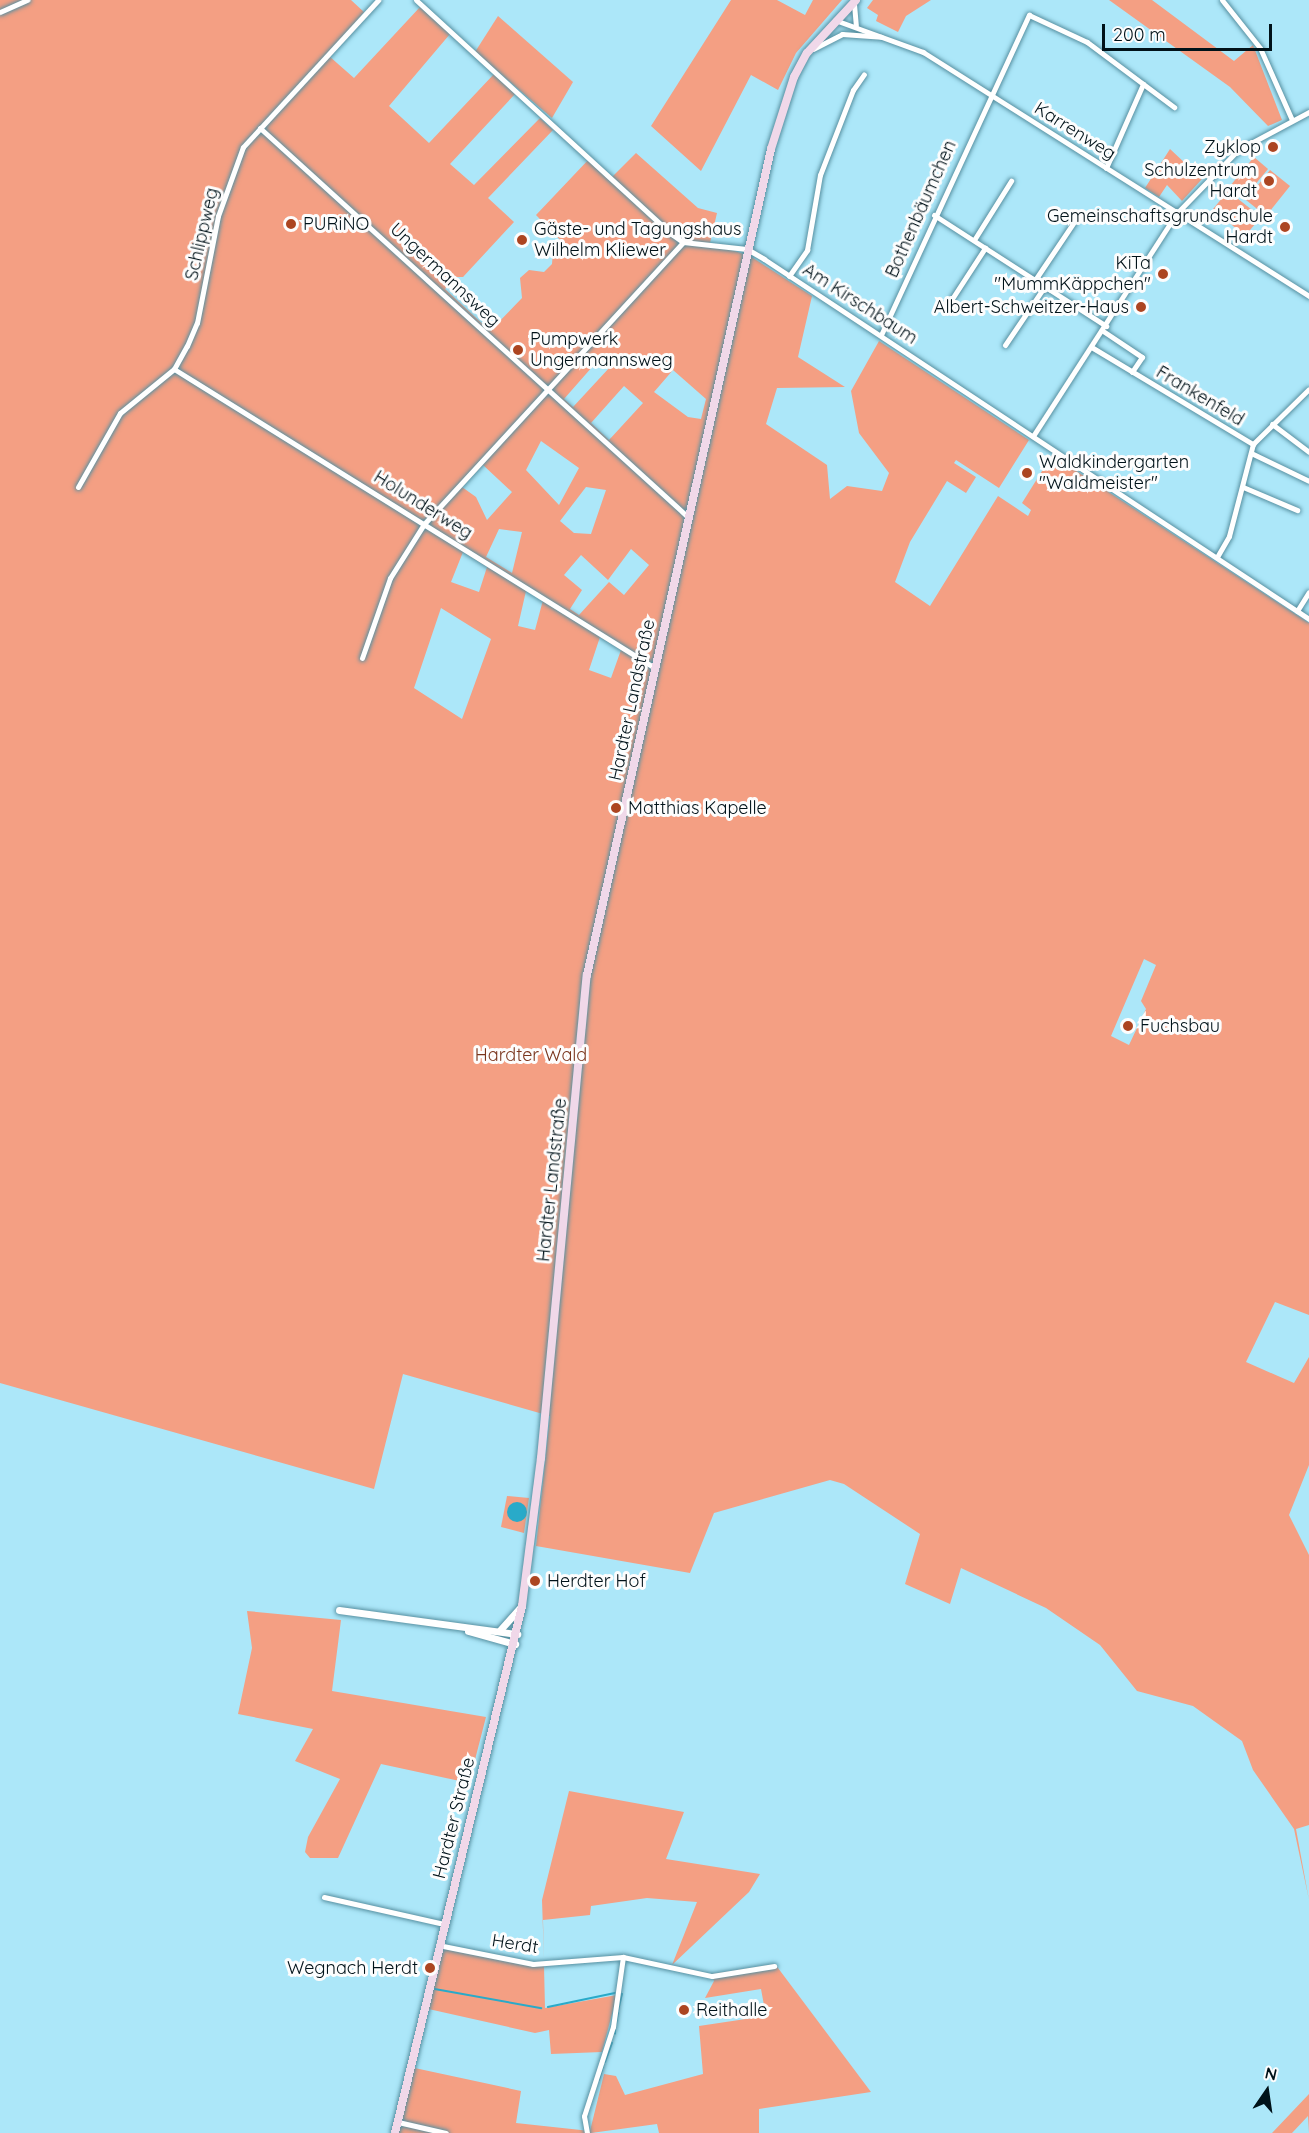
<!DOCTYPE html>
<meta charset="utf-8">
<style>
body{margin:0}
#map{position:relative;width:1309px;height:2133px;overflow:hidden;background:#ace7f9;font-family:Quicksand,sans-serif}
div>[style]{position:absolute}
.green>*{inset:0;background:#f49f83}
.water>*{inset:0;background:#29aac9}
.round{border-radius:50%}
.stream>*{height:1.5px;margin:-0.75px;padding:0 0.75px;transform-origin:0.75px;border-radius:0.75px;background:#29aac9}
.roads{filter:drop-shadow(0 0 2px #5790a1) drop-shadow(0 0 2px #5790a1)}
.minor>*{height:5px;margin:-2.5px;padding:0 2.5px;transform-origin:2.5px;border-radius:2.5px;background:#fff}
.tertiary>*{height:7px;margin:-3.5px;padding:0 3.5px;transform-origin:3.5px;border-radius:3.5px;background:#fff}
.secondary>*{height:8px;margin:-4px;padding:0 4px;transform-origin:4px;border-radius:4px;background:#f0d8e9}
.dots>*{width:16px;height:16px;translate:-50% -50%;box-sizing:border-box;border:3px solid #fdfdfd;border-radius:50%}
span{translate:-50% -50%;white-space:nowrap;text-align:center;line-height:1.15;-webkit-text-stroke:6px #fdfdfd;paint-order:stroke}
.street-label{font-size:18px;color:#001219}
.poi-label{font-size:18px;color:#001219}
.right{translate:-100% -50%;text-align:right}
.left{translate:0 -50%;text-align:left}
.park-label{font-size:18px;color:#7a351d}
.north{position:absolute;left:1237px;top:2061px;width:60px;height:60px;-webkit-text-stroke:4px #fdfdfd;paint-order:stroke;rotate:13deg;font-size:16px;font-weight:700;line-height:24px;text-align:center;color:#001219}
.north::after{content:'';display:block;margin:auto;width:21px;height:27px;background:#001219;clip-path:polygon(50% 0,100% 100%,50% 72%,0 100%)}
.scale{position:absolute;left:1102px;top:24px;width:170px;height:27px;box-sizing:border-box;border:3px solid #001219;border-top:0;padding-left:8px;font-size:18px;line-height:21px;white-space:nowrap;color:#001219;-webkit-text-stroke:4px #fdfdfd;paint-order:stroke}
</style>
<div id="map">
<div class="green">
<i style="clip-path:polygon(evenodd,0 0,351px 0,364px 12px,329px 56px,354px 78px,420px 7px,450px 34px,389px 106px,429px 143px,494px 74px,515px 94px,450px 164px,474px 185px,540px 118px,553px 130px,488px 198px,514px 222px,463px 277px,456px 277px,445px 289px,490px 331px,522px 298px,520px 278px,529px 270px,544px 272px,552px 264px,553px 251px,563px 243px,536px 215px,590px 158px,612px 177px,636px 153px,698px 208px,717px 213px,710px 243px,750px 256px,812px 296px,798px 357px,845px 387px,777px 388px,766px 424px,827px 465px,830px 499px,847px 486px,882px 491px,889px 473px,859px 433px,851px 391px,879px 341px,1029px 440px,999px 488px,956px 460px,954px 463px,976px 477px,966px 493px,947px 481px,910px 542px,895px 582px,930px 606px,998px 496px,1028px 516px,1031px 510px,1022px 503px,1052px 455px,1309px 623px,1309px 1315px,1275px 1302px,1246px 1362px,1294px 1383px,1309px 1357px,1309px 1465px,1289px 1515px,1309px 1555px,1309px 1825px,1296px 1829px,1309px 1900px,1294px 1829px,1253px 1770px,1242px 1741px,1193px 1706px,1137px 1691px,1100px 1645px,1046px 1608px,961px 1568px,950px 1604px,905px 1584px,920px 1534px,844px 1484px,830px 1480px,714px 1513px,690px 1573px,536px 1546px,550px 1416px,403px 1374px,374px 1489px,0 1383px,0 0,600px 358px,610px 367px,573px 407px,564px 399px,600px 358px,0 0,673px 370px,706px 399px,701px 419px,688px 417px,654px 392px,673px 370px,0 0,624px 386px,643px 403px,609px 440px,591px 423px,624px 386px,0 0,541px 441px,579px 468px,559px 505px,526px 470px,541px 441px,0 0,483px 465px,512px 492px,487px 520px,476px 497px,462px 487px,483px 465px,0 0,586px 487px,606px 490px,591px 534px,574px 533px,560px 521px,586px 487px,0 0,499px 529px,522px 532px,512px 573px,486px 557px,499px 529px,0 0,631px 549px,649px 565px,624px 595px,609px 582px,579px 615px,570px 609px,582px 590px,564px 575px,581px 555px,608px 580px,631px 549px,0 0,463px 552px,487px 567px,479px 592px,451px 582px,463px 552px,0 0,526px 591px,543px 600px,535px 630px,518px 626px,526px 591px,0 0,441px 608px,491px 639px,462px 719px,414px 688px,441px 608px,0 0,600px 637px,621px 650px,611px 678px,589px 670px,600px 637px,0 0,1144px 959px,1156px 965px,1141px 1001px,1146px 1009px,1129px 1045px,1111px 1036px,1144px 959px)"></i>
<i style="clip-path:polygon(731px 0,777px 0,805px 15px,813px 0,842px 0,796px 53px,778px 90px,751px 75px,701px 171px,651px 126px)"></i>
<i style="clip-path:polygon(873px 0,931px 0,906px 16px,898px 32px,876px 21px,878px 15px,867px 8px)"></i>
<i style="clip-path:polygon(1109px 0,1152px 0,1234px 61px,1253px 45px,1282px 120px,1268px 126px,1230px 87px)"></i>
<i style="clip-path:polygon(498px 16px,573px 82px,552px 118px,475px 52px)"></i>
<i style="clip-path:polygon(1170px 149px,1202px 179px,1182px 201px,1167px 185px,1159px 197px,1145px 188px)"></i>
<i style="clip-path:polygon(1254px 157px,1268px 169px,1244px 198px,1230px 186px)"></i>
<i style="clip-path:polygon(1270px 170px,1290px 186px,1266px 216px,1246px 200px)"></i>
<i style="clip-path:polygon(1228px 191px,1261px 217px,1245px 236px,1213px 209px)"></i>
<i style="clip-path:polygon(507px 1496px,529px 1498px,524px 1533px,501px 1527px)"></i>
<i style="clip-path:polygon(247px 1611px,341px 1620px,332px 1691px,486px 1717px,469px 1783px,381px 1764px,338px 1858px,310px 1858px,305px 1852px,308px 1837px,340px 1779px,295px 1761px,313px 1729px,238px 1714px,252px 1648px)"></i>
<i style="clip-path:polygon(569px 1791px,684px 1812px,666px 1859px,760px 1874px,749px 1892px,672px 1965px,697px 1902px,647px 1898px,591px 1906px,590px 1915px,543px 1920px,544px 1961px,542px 1900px)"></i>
<i style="clip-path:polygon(438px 1945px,544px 1966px,545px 2008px,617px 1995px,602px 2052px,551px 2054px,549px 2030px,535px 2033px,424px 2008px)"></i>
<i style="clip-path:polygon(775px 1964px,871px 2092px,759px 2109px,759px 2133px,659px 2133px,657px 2124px,591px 2133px,398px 2133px,410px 2067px,521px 2091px,516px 2123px,590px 2131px,604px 2074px,616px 2076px,625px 2095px,703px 2074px,699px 2026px,766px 2016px,761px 1989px,705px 1998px,714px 1981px,711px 1974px)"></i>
<i style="clip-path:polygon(1309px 2094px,1309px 2133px,1308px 2116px,1292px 2133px,1272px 2133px)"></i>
</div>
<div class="water">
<i class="round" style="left:507px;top:1502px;width:20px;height:20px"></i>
</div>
<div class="stream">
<i style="left:435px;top:1989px;width:108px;rotate:10.2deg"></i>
<i style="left:548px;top:2007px;width:68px;rotate:-11.8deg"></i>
<i style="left:618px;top:2011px;width:17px;rotate:-77deg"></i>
<i style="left:616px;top:2024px;width:11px;rotate:-80deg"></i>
<i style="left:615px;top:2034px;width:5px;rotate:-90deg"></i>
<i style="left:605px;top:2062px;width:20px;rotate:-70deg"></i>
<i style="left:599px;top:2080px;width:15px;rotate:-74deg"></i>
</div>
<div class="roads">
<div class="minor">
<i style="left:416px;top:0;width:345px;rotate:42.5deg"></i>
<i style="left:670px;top:233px;width:16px;rotate:35deg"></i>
<i style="left:683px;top:242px;width:64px;rotate:6.2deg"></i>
<i style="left:747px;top:249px;width:20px;rotate:30deg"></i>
<i style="left:764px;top:259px;width:653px;rotate:33.45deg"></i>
<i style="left:1222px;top:0;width:61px;rotate:51.6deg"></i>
<i style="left:1260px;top:48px;width:79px;rotate:66deg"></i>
<i style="left:854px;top:4px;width:21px;rotate:85deg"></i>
<i style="left:0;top:12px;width:30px;rotate:-24deg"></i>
<i style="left:835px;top:20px;width:94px;rotate:20deg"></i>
<i style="left:923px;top:52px;width:457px;rotate:32.3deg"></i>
<i style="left:813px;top:49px;width:33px;rotate:-27deg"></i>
<i style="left:842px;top:34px;width:39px;rotate:4deg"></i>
<i style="left:260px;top:128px;width:578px;rotate:42.27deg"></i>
<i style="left:1106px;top:168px;width:92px;rotate:-66.2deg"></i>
<i style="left:934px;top:215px;width:205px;rotate:32.8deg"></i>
<i style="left:974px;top:240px;width:70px;rotate:-57.9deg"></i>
<i style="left:789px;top:276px;width:32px;rotate:-55deg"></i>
<i style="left:807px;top:250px;width:76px;rotate:-80.2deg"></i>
<i style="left:820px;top:175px;width:91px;rotate:-68.8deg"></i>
<i style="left:853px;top:90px;width:19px;rotate:-55deg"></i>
<i style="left:1035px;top:280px;width:70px;rotate:-56.1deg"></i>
<i style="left:946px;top:308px;width:72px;rotate:-57deg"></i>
<i style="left:1103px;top:331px;width:47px;rotate:33.7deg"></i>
<i style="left:1142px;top:357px;width:18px;rotate:124deg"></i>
<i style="left:881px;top:335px;width:353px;rotate:-65.2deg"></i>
<i style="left:1029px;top:15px;width:64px;rotate:25deg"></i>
<i style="left:1087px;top:42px;width:109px;rotate:36.8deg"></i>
<i style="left:1005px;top:345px;width:71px;rotate:-55.9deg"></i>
<i style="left:1093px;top:348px;width:187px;rotate:31deg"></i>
<i style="left:174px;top:369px;width:566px;rotate:31.87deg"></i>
<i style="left:1272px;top:424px;width:46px;rotate:37.1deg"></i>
<i style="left:1033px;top:436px;width:264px;rotate:-57.2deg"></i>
<i style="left:1176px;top:214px;width:89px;rotate:-45.9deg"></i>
<i style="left:1238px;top:150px;width:81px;rotate:-28.2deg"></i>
<i style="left:1251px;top:453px;width:64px;rotate:25.8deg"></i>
<i style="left:78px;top:487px;width:85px;rotate:-60.4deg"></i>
<i style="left:120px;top:413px;width:70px;rotate:-39.2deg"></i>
<i style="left:174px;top:369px;width:26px;rotate:-61deg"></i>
<i style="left:187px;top:346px;width:25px;rotate:-67deg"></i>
<i style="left:197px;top:323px;width:109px;rotate:-78.9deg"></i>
<i style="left:218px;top:216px;width:73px;rotate:-70.1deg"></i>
<i style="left:243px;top:147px;width:200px;rotate:-47.4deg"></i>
<i style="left:1243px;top:487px;width:59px;rotate:23.1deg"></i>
<i style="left:1217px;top:557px;width:24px;rotate:-60deg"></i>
<i style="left:1229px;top:536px;width:95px;rotate:-75.4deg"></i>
<i style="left:1253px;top:444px;width:78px;rotate:-44.5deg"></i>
<i style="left:1297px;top:611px;width:22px;rotate:-58deg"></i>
<i style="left:362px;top:658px;width:85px;rotate:-70.7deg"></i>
<i style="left:390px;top:578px;width:64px;rotate:-57.8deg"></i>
<i style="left:424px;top:524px;width:383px;rotate:-47.4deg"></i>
<i style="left:324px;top:1897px;width:123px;rotate:12.7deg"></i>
<i style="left:438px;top:1945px;width:97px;rotate:11.3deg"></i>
<i style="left:533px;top:1964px;width:90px;rotate:-4.4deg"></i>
<i style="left:623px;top:1957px;width:91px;rotate:12.1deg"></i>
<i style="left:712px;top:1976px;width:63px;rotate:-9.2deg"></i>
<i style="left:398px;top:2122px;width:49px;rotate:12.9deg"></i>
<i style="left:587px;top:2133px;width:17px;rotate:-100deg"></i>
<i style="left:584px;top:2116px;width:94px;rotate:-72deg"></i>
<i style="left:613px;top:2027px;width:71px;rotate:-81.9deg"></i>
</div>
<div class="tertiary">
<i style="left:339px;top:1610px;width:180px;rotate:7.7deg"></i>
<i style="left:500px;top:1630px;width:30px;rotate:-48deg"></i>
<i style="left:468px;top:1631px;width:49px;rotate:15.5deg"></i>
</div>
<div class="secondary">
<i style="left:395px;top:2133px;width:542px;rotate:-76.45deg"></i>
<i style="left:522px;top:1606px;width:149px;rotate:-82.7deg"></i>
<i style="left:541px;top:1458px;width:485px;rotate:-84.6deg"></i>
<i style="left:587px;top:975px;width:846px;rotate:-77.44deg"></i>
<i style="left:771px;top:149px;width:76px;rotate:-72.3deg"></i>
<i style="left:794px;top:77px;width:27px;rotate:-62deg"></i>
<i style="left:807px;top:53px;width:72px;rotate:-47.2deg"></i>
</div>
</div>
<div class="dots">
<i style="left:1273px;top:147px;background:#ac4521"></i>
<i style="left:1269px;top:181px;background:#ac4521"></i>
<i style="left:291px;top:224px;background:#ac4521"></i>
<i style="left:1285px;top:227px;background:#ac4521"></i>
<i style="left:522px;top:240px;background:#ac4521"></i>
<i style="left:1163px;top:274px;background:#ac4521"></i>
<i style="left:1141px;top:307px;background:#ac4521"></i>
<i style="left:518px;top:350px;background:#ac4521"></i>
<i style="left:1027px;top:473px;background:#ac4521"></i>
<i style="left:616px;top:808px;background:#ac4521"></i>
<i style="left:1128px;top:1026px;background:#ac4521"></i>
<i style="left:535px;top:1581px;background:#ac4521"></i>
<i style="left:430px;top:1968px;background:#ac4521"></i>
<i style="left:684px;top:2010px;background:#ac4521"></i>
</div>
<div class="street-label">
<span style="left:1075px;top:131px;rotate:32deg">Karrenweg</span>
<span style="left:921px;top:209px;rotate:-66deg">Bothenbäumchen</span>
<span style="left:202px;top:234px;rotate:-77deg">Schlippweg</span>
<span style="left:445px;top:275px;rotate:43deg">Ungermannsweg</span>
<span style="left:860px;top:304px;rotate:33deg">Am Kirschbaum</span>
<span style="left:1200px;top:396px;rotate:31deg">Frankenfeld</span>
<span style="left:423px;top:505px;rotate:32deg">Holunderweg</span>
<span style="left:632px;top:700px;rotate:-78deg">Hardter Landstraße</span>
<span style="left:552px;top:1180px;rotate:-84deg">Hardter Landstraße</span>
<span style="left:454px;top:1818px;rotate:-76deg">Hardter Straße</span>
<span style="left:515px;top:1944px;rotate:9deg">Herdt</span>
</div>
<div class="poi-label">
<span class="right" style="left:1261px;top:147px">Zyklop</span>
<span class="right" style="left:1257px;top:181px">Schulzentrum<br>Hardt</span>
<span class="right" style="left:1273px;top:227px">Gemeinschaftsgrundschule<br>Hardt</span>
<span class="left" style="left:303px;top:224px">PURiNO</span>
<span class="left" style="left:534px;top:240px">Gäste- und Tagungshaus<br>Wilhelm Kliewer</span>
<span class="right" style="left:1151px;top:274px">KiTa<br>"MummKäppchen"</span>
<span class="right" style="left:1129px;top:307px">Albert-Schweitzer-Haus</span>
<span class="left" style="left:530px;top:350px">Pumpwerk<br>Ungermannsweg</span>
<span class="left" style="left:1039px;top:473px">Waldkindergarten<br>"Waldmeister"</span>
<span class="left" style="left:628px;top:808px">Matthias Kapelle</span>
<span class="left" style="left:1140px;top:1026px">Fuchsbau</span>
<span class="left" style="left:547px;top:1581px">Herdter Hof</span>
<span class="right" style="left:418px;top:1968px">Wegnach Herdt</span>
<span class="left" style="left:696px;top:2010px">Reithalle</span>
</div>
<div class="park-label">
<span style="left:531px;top:1055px">Hardter Wald</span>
</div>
<div class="north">N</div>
<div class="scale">200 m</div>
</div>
